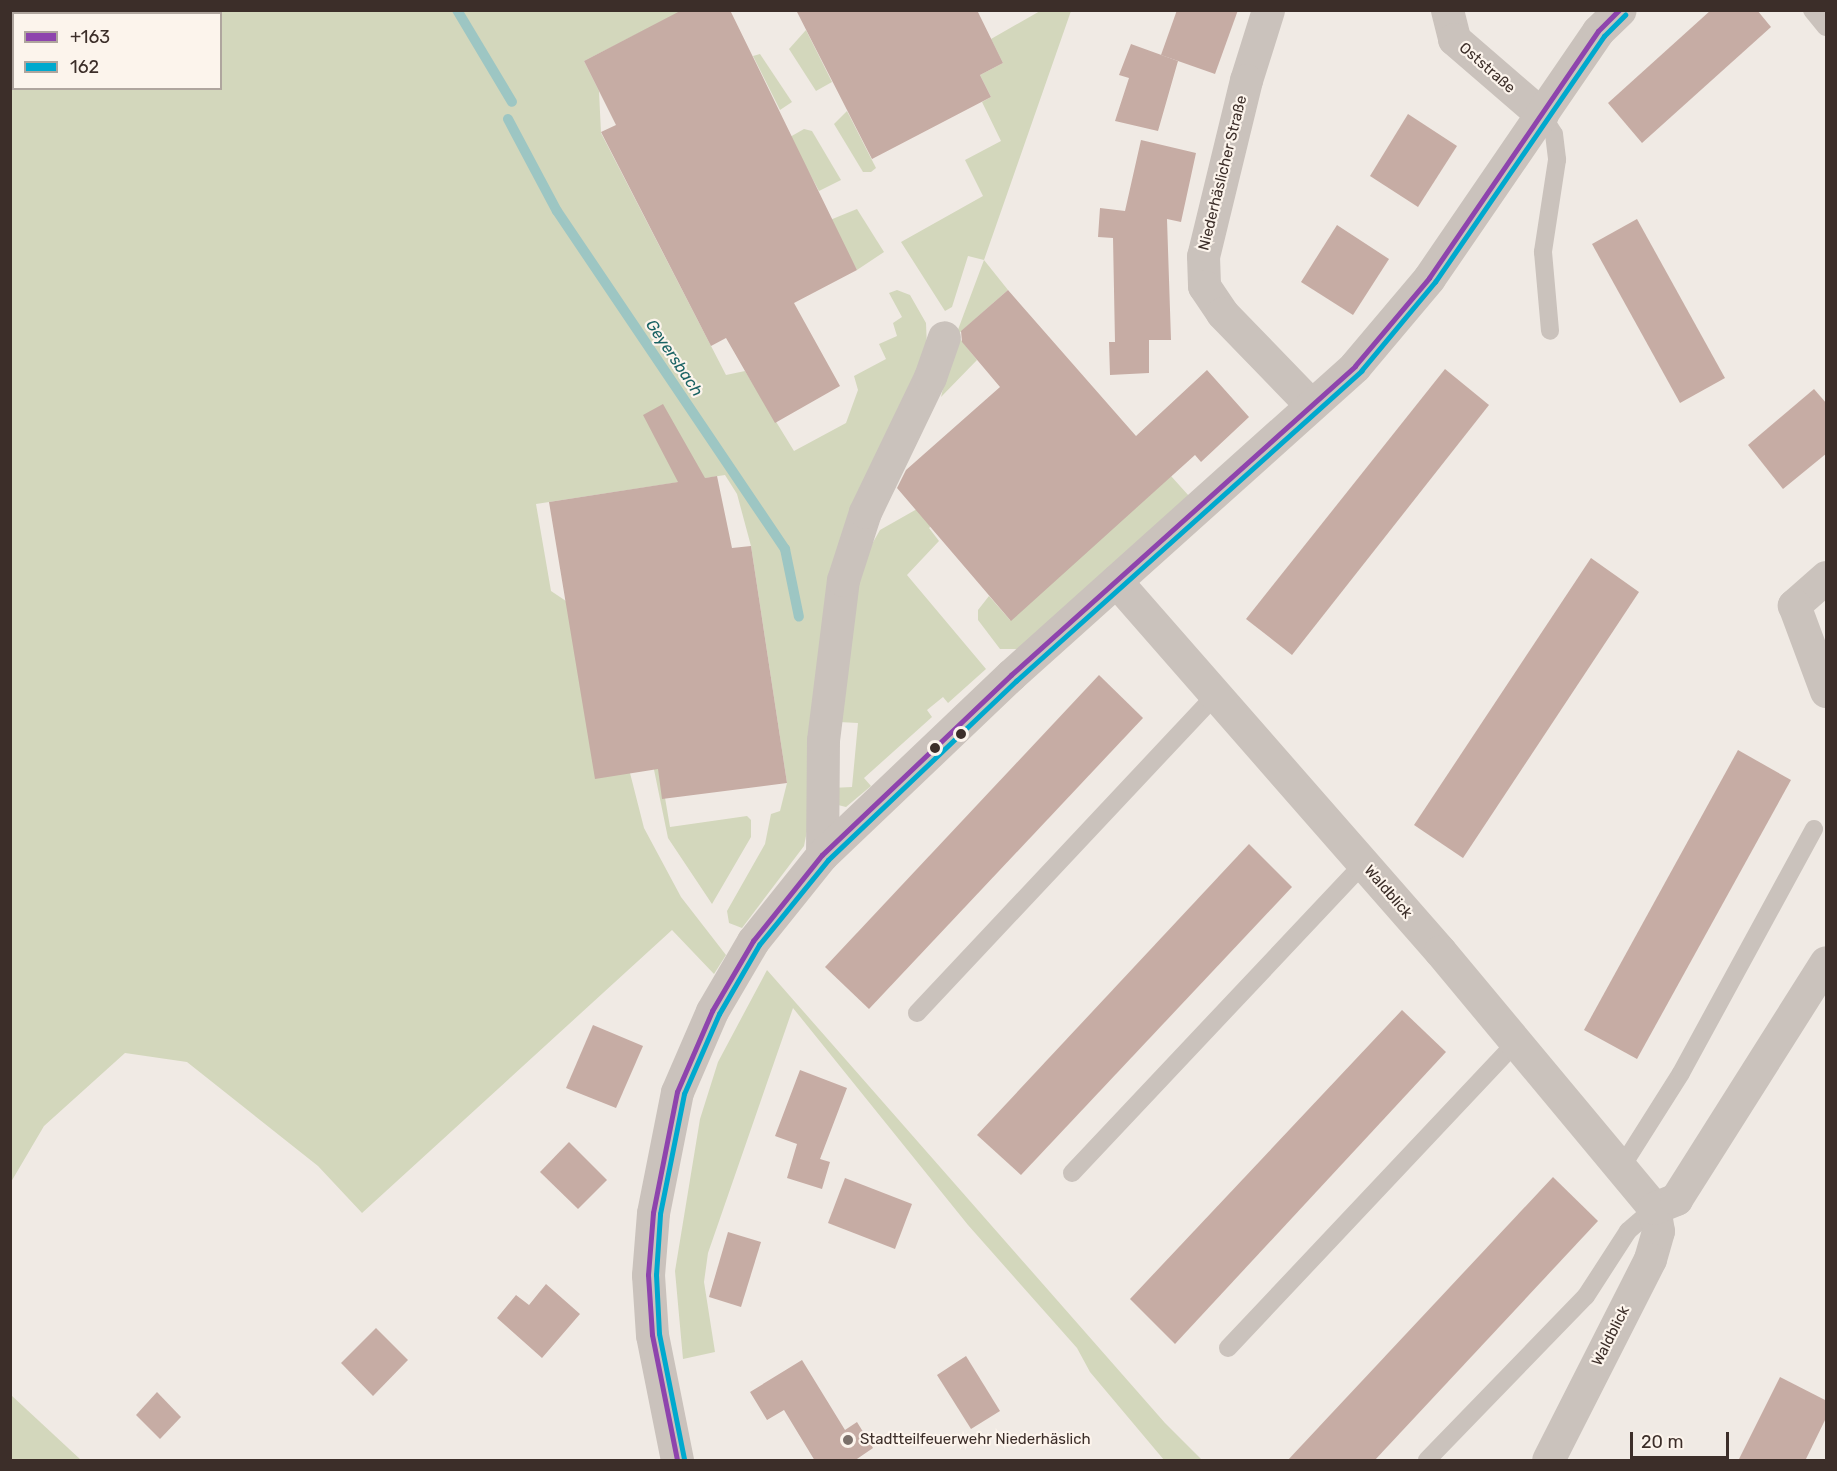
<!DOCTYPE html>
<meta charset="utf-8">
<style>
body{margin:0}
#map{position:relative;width:1837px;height:1471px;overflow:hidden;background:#f0eae4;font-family:Rubik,sans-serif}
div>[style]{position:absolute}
.green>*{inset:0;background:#d3d7bc}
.stream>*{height:10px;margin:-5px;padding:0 5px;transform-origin:5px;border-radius:5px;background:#9dc6c3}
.building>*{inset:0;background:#c6aca4}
.lane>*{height:18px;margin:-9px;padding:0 9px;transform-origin:9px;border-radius:9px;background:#cac2bc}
.street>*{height:33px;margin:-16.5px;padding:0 16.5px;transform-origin:16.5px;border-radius:16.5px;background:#cac2bc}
.bus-1>*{height:4.5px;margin:-2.25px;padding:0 2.25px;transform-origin:2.25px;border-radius:2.25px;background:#8e44ad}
.bus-2>*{height:4.5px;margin:-2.25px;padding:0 2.25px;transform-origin:2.25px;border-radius:2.25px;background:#00a9ce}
.dots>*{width:16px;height:16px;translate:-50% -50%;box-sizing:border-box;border:3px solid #fcf4ec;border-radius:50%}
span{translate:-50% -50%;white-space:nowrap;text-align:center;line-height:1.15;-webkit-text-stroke:4.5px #fcf4ec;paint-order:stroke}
.street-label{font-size:15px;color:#3c2e29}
.poi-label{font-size:15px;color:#3c2e29}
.left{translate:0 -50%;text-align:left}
.water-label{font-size:16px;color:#196263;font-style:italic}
.frame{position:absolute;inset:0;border:12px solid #3c2e29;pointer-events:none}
.legend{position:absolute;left:12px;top:12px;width:210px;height:78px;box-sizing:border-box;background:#fcf4ec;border:2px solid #afa59e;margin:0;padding:8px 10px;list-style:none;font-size:18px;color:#3c2e29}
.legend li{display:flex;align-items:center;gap:12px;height:30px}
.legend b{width:30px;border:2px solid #afa59e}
.scale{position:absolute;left:1630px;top:1432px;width:99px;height:27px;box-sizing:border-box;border:3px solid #3c2e29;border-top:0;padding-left:8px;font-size:18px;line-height:21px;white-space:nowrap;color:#3c2e29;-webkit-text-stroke:4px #fcf4ec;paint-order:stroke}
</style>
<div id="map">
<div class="green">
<i style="clip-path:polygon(evenodd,11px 11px,682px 11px,584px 61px,599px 91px,601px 133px,726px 375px,745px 371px,794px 451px,846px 423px,858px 390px,854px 376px,886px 359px,879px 344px,897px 336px,893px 323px,902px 317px,889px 293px,897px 290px,910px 295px,926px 323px,927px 348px,882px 458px,804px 846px,742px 928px,729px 923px,727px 911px,765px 844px,771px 814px,780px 811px,787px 783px,751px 546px,737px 494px,725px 475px,536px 504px,551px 591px,566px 601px,630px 773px,644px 828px,681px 897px,726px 955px,714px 974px,672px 930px,362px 1213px,318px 1166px,187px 1062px,125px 1053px,44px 1126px,11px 1182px,11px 11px,14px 14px,220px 14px,220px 88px,14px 88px,14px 14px)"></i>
<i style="clip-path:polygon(1040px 11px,1071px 11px,984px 260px,1008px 290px,957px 335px,977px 360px,941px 397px,956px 335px,984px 260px,968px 256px,952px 307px,945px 311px,901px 242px,983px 196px,965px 160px,1001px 141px,982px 102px,991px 97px,980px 75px,1003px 63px,991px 39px)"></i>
<i style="clip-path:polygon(806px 30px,832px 82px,816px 91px,789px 49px)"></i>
<i style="clip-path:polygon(760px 54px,792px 102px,780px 110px,753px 56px)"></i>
<i style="clip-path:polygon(847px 111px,876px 168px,871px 172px,863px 172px,834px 124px)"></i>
<i style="clip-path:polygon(804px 129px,812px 131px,841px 180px,819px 191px,790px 137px)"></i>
<i style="clip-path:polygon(857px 209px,884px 252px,857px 270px,830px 220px)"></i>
<i style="clip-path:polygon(1090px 384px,929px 528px,939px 541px,907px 575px,986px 669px,948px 703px,943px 697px,927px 710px,932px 717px,864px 778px,871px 786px,846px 807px,838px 805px,831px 788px,852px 787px,858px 723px,839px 722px,860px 565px,880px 530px,917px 509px)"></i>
<i style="clip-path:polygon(1171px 476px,1189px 496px,1018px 649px,1000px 649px,978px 620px,978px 610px,989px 596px,1010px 620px)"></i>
<i style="clip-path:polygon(656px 745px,670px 827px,747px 816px,751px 820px,751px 837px,712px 904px,668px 838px,651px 755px)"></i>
<i style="clip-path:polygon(767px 970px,1165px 1423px,1202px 1460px,1164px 1460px,1090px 1372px,1077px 1348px,968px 1225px,793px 1008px,708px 1253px,704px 1282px,715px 1352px,683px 1359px,675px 1271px,700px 1119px,718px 1062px)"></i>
<i style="clip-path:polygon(11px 1395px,81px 1460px,11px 1460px)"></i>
</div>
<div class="stream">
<i style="left:457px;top:10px;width:107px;rotate:59.1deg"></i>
<i style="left:508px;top:119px;width:104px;rotate:62deg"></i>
<i style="left:557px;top:211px;width:408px;rotate:56deg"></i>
<i style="left:785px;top:549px;width:69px;rotate:78.4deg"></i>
</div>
<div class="building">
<i style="clip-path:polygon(682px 10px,730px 10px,857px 270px,794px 303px,840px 386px,775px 423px,726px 338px,711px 346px,601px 132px,616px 125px,584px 61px)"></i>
<i style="clip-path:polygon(796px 10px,977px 10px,1003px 63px,980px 75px,991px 97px,872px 159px)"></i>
<i style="clip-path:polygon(1177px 10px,1238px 10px,1215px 74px,1161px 55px)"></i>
<i style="clip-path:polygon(1711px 10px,1757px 10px,1771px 27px,1642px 143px,1608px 103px)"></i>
<i style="clip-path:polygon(1131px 44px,1178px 61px,1158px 131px,1115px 121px,1129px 78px,1119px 75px)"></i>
<i style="clip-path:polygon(1408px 114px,1457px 146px,1418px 207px,1370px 176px)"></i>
<i style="clip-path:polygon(1141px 140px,1196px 153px,1181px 222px,1167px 219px,1171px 340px,1149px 340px,1149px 373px,1110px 375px,1109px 342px,1115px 342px,1113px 238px,1098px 237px,1100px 208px,1125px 211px)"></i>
<i style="clip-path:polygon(1637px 219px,1725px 378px,1680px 403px,1592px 244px)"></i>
<i style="clip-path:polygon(1337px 225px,1389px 259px,1353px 315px,1301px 282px)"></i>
<i style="clip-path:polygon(1008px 290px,1136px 436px,1207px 370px,1249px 417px,1201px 462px,1195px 455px,1011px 621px,897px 488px,906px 470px,1000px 387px,962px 342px,961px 331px)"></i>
<i style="clip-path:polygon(1445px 369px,1489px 405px,1292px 655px,1246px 619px)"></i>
<i style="clip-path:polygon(1814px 389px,1827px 404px,1827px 453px,1783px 489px,1748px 445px)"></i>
<i style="clip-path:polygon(663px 404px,705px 478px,717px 476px,732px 548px,751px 546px,787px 783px,662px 799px,658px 769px,595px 779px,549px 502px,678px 482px,643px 415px)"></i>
<i style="clip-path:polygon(1591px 558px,1639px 592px,1463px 858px,1414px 825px)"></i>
<i style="clip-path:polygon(1099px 675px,1143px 718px,869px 1009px,825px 967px)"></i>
<i style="clip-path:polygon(1738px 750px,1791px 780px,1637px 1059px,1584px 1030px)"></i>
<i style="clip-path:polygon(1249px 844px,1292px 887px,1021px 1175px,977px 1135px)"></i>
<i style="clip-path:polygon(1402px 1010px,1446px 1052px,1175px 1344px,1130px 1299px)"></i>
<i style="clip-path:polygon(593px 1025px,643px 1046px,616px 1108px,566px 1088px)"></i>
<i style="clip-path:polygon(800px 1070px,847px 1088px,820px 1159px,830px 1162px,822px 1189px,787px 1178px,797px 1144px,775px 1136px)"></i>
<i style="clip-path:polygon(569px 1142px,607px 1180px,578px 1209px,540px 1172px)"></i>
<i style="clip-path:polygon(1553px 1177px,1598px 1221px,1374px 1461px,1287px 1461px)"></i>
<i style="clip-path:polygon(845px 1178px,912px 1204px,895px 1249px,828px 1223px)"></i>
<i style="clip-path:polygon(728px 1232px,761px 1242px,741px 1307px,709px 1297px)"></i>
<i style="clip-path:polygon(546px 1284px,580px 1314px,542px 1358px,497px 1318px,516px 1295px,529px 1305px)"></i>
<i style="clip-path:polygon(376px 1328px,408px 1360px,373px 1396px,341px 1363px)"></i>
<i style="clip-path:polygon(966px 1356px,1000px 1411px,971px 1429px,937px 1375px)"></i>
<i style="clip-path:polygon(802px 1360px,845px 1430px,857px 1422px,873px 1448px,854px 1461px,815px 1461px,784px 1410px,767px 1420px,750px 1392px)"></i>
<i style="clip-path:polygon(1780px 1377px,1827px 1401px,1827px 1416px,1805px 1461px,1738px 1461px)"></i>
<i style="clip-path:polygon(157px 1392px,181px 1417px,160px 1439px,136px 1415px)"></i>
</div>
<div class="lane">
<i style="left:1812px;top:10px;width:22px;rotate:51deg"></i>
<i style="left:1542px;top:115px;width:22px;rotate:58deg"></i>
<i style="left:1554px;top:134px;width:26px;rotate:83deg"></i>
<i style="left:1557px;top:160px;width:93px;rotate:98.7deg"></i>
<i style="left:1543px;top:252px;width:79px;rotate:84.9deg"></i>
<i style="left:917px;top:1013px;width:439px;rotate:-46.8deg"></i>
<i style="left:1621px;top:1168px;width:112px;rotate:-57.7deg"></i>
<i style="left:1681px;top:1073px;width:278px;rotate:-61.4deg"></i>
<i style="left:1072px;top:1173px;width:424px;rotate:-46.7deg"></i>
<i style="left:1228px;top:1348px;width:420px;rotate:-46.7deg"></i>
<i style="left:1427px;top:1460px;width:228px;rotate:-45.9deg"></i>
<i style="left:1586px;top:1296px;width:77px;rotate:-57.1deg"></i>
<i style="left:1628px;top:1231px;width:35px;rotate:-41deg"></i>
</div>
<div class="street">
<i style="left:1268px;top:10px;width:73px;rotate:107.4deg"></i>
<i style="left:1246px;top:80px;width:181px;rotate:103.7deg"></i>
<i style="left:1203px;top:256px;width:30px;rotate:88deg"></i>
<i style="left:1204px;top:286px;width:32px;rotate:56deg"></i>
<i style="left:1222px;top:313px;width:128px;rotate:45.9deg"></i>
<i style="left:1447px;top:10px;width:30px;rotate:76deg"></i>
<i style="left:1454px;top:39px;width:116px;rotate:40.8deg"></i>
<i style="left:1826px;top:577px;width:43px;rotate:138.8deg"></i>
<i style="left:1794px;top:605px;width:92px;rotate:69.6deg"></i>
<i style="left:1116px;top:581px;width:492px;rotate:48.8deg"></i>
<i style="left:1440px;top:951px;width:334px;rotate:50.2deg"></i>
<i style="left:1654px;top:1208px;width:23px;rotate:80deg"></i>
<i style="left:1658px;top:1231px;width:29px;rotate:106deg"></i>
<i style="left:1650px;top:1259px;width:225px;rotate:116.9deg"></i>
<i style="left:822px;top:855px;width:115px;rotate:-89.5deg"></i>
<i style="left:823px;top:740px;width:161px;rotate:-82.9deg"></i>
<i style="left:843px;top:580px;width:71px;rotate:-72.1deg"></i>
<i style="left:865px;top:512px;width:150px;rotate:-64.3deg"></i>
<i style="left:930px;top:377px;width:42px;rotate:-70.7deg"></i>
<i style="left:1654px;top:1208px;width:24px;rotate:-22deg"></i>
<i style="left:1676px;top:1199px;width:280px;rotate:-57.7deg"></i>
<i style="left:677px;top:1460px;width:127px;rotate:-101.3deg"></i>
<i style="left:652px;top:1335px;width:60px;rotate:-93.8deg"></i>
<i style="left:648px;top:1275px;width:62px;rotate:-85.4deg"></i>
<i style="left:653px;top:1213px;width:123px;rotate:-78.8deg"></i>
<i style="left:677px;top:1092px;width:88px;rotate:-66.6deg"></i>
<i style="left:712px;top:1011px;width:81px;rotate:-59.6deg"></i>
<i style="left:753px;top:941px;width:110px;rotate:-51.3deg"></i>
<i style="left:822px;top:855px;width:261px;rotate:-43.6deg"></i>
<i style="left:1011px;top:675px;width:462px;rotate:-41.9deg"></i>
<i style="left:1355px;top:366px;width:115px;rotate:-49.9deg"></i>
<i style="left:1429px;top:278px;width:299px;rotate:-55.6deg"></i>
<i style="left:1598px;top:31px;width:30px;rotate:-44deg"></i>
</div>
<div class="bus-1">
<i style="left:677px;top:1460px;width:127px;rotate:-101.3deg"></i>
<i style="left:652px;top:1335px;width:60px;rotate:-93.8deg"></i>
<i style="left:648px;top:1275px;width:62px;rotate:-85.4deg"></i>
<i style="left:653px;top:1213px;width:123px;rotate:-78.8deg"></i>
<i style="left:677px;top:1092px;width:88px;rotate:-66.6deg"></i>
<i style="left:712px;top:1011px;width:81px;rotate:-59.6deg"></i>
<i style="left:753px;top:941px;width:110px;rotate:-51.3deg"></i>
<i style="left:822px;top:855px;width:261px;rotate:-43.6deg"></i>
<i style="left:1011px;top:675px;width:462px;rotate:-41.9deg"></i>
<i style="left:1355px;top:366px;width:115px;rotate:-49.9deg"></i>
<i style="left:1429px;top:278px;width:299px;rotate:-55.6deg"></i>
<i style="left:1598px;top:31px;width:30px;rotate:-45deg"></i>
</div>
<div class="bus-2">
<i style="left:684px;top:1459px;width:127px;rotate:-101.3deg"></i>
<i style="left:659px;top:1334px;width:59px;rotate:-92.9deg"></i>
<i style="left:656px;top:1275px;width:61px;rotate:-86.2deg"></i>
<i style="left:660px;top:1214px;width:122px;rotate:-78.7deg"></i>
<i style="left:684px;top:1094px;width:87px;rotate:-66.4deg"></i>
<i style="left:719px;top:1014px;width:80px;rotate:-59.9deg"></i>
<i style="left:759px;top:945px;width:109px;rotate:-50.9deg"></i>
<i style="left:828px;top:860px;width:260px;rotate:-43.6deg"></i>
<i style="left:1016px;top:681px;width:464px;rotate:-41.9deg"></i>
<i style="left:1361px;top:371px;width:116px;rotate:-50.3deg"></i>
<i style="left:1435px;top:282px;width:298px;rotate:-55.5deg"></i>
<i style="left:1604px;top:36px;width:30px;rotate:-45deg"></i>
</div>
<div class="dots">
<i style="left:961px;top:734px;background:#3c2e29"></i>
<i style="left:935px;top:748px;background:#3c2e29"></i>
<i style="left:848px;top:1440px;background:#7b706a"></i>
</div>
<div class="street-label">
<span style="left:1487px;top:68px;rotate:41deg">Oststraße</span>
<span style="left:1223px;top:173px;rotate:-76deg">Niederhäslicher Straße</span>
<span style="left:1388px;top:892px;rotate:49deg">Waldblick</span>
<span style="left:1611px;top:1336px;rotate:-63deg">Waldblick</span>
</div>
<div class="poi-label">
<span class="left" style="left:860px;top:1440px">Stadtteilfeuerwehr Niederhäslich</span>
</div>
<div class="water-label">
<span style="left:674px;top:358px;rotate:56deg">Geyersbach</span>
</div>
<div class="frame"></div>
<ul class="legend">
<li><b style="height:8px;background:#8e44ad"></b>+163</li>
<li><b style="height:8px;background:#00a9ce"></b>162</li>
</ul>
<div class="scale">20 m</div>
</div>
